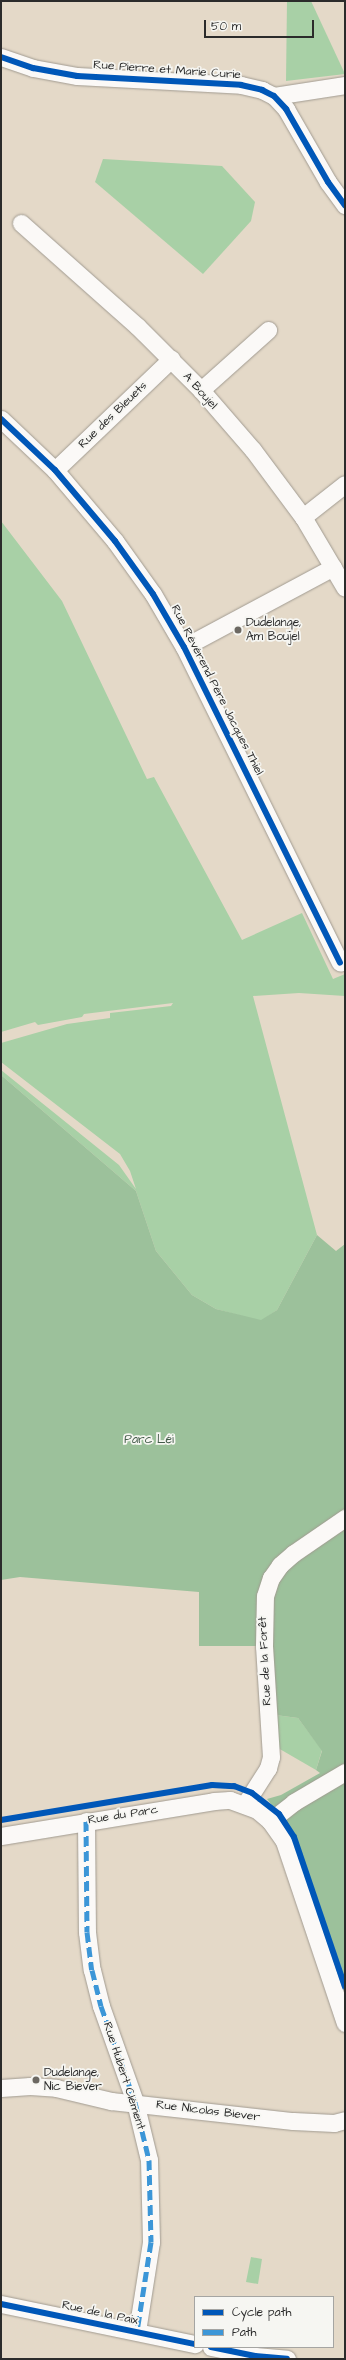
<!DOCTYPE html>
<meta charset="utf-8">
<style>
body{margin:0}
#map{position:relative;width:346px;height:2360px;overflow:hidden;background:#e4d9c8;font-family:"Architects Daughter",sans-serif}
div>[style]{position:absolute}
.green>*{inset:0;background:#a8d0a6}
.forest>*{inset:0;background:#9cc19b}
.roads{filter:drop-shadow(0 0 1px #a19b91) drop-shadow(0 0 1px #a19b91)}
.minor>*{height:17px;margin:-8.5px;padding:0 8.5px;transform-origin:8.5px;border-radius:8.5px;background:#fbf9f7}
.quiet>*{height:5px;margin-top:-2.5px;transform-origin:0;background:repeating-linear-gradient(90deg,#3c96d7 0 10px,transparent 0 15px)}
.cycleway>*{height:6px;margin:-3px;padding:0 3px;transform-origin:3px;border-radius:3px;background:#0057b8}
.dots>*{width:11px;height:11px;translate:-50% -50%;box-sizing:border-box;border:2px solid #f6f6f2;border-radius:50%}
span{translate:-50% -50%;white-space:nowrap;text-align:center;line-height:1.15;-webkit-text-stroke:3.5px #f6f6f2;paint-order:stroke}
.street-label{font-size:12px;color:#2b2b2b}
.poi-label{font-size:12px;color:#2b2b2b}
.left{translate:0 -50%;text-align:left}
.park-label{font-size:12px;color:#425a48}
.frame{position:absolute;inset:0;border:2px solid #2b2b2b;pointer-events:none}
.legend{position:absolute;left:194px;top:2296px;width:140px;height:52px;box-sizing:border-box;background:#f6f6f2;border:1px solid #a5a5a2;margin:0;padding:5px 7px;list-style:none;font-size:12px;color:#2b2b2b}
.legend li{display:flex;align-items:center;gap:8px;height:20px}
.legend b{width:20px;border:1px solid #a5a5a2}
.scale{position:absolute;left:204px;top:20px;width:110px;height:18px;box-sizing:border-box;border:2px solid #2b2b2b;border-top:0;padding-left:5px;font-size:12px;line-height:14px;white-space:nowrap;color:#2b2b2b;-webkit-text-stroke:3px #f6f6f2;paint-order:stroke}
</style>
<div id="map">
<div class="green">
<i style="clip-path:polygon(287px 1px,311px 1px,345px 74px,286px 81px)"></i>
<i style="clip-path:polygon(103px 159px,222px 166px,255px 202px,251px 221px,203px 274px,95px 182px)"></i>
<i style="clip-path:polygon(1px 521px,62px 601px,147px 779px,154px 777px,242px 940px,302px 913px,333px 979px,345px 974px,345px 996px,299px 993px,253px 996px,317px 1235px,277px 1310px,261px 1321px,216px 1309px,192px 1295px,156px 1251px,136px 1191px,1px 1075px,1px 1070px,119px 1165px,136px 1189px,130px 1171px,120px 1154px,1px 1062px,1px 1043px,67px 1024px,110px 1018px,110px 1013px,171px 1006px,173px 1003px,84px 1014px,82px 1017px,38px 1025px,35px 1022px,1px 1032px)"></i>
<i style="clip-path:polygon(268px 1714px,298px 1718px,322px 1750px,316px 1770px,278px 1748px)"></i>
<i style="clip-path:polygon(251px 2257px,262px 2259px,258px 2284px,246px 2282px)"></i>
</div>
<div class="forest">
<i style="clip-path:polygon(1px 1075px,136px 1191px,156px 1251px,192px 1295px,216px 1309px,261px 1320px,277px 1310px,317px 1235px,336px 1251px,345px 1244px,345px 1987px,294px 1837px,286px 1823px,267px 1799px,281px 1795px,320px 1773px,316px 1770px,322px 1751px,298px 1718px,268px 1714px,264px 1646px,199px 1646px,199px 1592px,20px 1577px,1px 1580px)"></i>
</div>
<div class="roads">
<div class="minor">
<i style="left:1px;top:57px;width:34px;rotate:19deg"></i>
<i style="left:33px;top:68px;width:45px;rotate:10.3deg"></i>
<i style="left:77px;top:76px;width:164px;rotate:3.1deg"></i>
<i style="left:241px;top:85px;width:22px;rotate:13deg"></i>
<i style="left:262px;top:90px;width:13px;rotate:27deg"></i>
<i style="left:274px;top:96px;width:18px;rotate:47deg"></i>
<i style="left:286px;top:109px;width:84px;rotate:60.1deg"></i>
<i style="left:328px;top:182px;width:29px;rotate:54deg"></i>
<i style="left:274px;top:96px;width:72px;rotate:-8.8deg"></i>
<i style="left:21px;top:223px;width:155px;rotate:41.6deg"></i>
<i style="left:137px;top:326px;width:91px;rotate:45deg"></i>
<i style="left:201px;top:390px;width:79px;rotate:49.1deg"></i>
<i style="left:253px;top:450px;width:84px;rotate:53.3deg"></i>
<i style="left:303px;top:517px;width:82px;rotate:59.4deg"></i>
<i style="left:201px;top:390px;width:90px;rotate:-41.8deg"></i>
<i style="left:1px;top:419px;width:74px;rotate:43.4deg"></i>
<i style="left:55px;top:470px;width:93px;rotate:49.8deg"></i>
<i style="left:115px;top:541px;width:65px;rotate:54.4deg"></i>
<i style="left:153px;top:594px;width:61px;rotate:59.7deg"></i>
<i style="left:184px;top:647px;width:352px;rotate:63.7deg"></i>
<i style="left:55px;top:470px;width:161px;rotate:-43.7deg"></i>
<i style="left:303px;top:517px;width:53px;rotate:-38.2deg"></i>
<i style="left:184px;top:647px;width:169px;rotate:-28.2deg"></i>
<i style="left:245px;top:1804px;width:43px;rotate:-57.4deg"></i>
<i style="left:268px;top:1768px;width:11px;rotate:-75deg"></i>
<i style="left:271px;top:1757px;width:111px;rotate:-93.6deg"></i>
<i style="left:264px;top:1646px;width:50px;rotate:-88.9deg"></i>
<i style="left:265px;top:1596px;width:19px;rotate:-72deg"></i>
<i style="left:271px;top:1578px;width:16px;rotate:-55deg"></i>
<i style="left:280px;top:1565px;width:18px;rotate:-41deg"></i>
<i style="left:294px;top:1553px;width:62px;rotate:-34.5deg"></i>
<i style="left:86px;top:1821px;width:111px;rotate:89.5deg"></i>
<i style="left:87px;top:1932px;width:38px;rotate:83deg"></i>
<i style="left:92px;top:1970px;width:37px;rotate:76deg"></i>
<i style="left:101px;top:2006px;width:102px;rotate:70.5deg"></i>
<i style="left:135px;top:2102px;width:60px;rotate:76.4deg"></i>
<i style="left:149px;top:2160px;width:82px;rotate:88.6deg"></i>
<i style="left:151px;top:2242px;width:90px;rotate:98.9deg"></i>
<i style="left:270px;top:1821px;width:31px;rotate:-38deg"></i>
<i style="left:294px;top:1802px;width:59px;rotate:-30.5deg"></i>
<i style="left:1px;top:1836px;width:216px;rotate:-9.3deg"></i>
<i style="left:214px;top:1801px;width:16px;rotate:-4deg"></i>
<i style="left:230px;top:1800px;width:29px;rotate:20deg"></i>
<i style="left:257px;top:1810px;width:17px;rotate:40deg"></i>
<i style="left:270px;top:1821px;width:24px;rotate:55deg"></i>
<i style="left:284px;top:1841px;width:192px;rotate:71.5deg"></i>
<i style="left:1px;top:2088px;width:29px;rotate:-4deg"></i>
<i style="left:30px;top:2086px;width:26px;rotate:4deg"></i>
<i style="left:56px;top:2088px;width:57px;rotate:13.3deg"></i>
<i style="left:111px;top:2101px;width:183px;rotate:6.3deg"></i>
<i style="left:293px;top:2121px;width:41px;rotate:2.8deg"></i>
<i style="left:334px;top:2123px;width:11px;rotate:-15deg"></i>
<i style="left:1px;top:2304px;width:198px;rotate:11.7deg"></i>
<i style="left:211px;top:2347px;width:45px;rotate:11.6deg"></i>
<i style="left:255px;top:2356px;width:32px;rotate:5deg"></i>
</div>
</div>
<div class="quiet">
<i style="left:86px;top:1821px;width:111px;rotate:89.5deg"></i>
<i style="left:87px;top:1932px;width:38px;rotate:83deg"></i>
<i style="left:92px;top:1970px;width:37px;rotate:76deg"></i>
<i style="left:101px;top:2006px;width:102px;rotate:70.5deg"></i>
<i style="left:135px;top:2102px;width:60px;rotate:76.4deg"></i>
<i style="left:149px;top:2160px;width:82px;rotate:88.6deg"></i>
<i style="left:151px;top:2242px;width:90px;rotate:98.9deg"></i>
</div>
<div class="cycleway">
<i style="left:1px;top:57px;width:34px;rotate:19deg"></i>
<i style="left:33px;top:68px;width:45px;rotate:10.3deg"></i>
<i style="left:77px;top:76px;width:164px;rotate:3.1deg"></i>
<i style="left:241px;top:85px;width:22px;rotate:13deg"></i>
<i style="left:262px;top:90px;width:13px;rotate:27deg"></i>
<i style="left:274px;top:96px;width:18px;rotate:47deg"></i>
<i style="left:286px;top:109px;width:84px;rotate:60.1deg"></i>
<i style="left:328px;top:182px;width:29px;rotate:54deg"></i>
<i style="left:1px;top:419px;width:74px;rotate:43.4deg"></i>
<i style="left:55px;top:470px;width:93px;rotate:49.8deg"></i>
<i style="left:115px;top:541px;width:65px;rotate:54.4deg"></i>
<i style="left:153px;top:594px;width:61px;rotate:59.7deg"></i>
<i style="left:184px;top:647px;width:352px;rotate:63.7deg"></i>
<i style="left:1px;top:1820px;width:214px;rotate:-9.4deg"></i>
<i style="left:212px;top:1785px;width:22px;rotate:3deg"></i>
<i style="left:234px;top:1786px;width:19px;rotate:21deg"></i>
<i style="left:252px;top:1793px;width:34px;rotate:38deg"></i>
<i style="left:279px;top:1814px;width:27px;rotate:57deg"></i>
<i style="left:294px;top:1837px;width:158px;rotate:71.2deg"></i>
<i style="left:1px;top:2304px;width:198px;rotate:11.7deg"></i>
<i style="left:211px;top:2347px;width:45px;rotate:11.6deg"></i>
<i style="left:255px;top:2356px;width:32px;rotate:5deg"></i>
</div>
<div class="dots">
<i style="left:238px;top:630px;background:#6c6862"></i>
<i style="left:36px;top:2080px;background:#6c6862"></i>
</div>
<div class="street-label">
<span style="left:167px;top:70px;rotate:4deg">Rue Pierre et Marie Curie</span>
<span style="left:200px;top:391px;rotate:48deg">A Boujel</span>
<span style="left:113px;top:415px;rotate:-44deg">Rue des Bleuets</span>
<span style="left:217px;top:690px;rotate:63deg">Rue Révérend Père Jacques Thiel</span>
<span style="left:265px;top:1661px;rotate:-93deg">Rue de la Forêt</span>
<span style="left:123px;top:1815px;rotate:-9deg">Rue du Parc</span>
<span style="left:124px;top:2076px;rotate:72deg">Rue Hubert Clément</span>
<span style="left:208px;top:2111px;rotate:7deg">Rue Nicolas Biever</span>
<span style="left:100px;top:2313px;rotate:12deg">Rue de la Paix</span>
</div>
<div class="poi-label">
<span class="left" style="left:246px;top:630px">Dudelange,<br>Am Boujel</span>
<span class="left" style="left:44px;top:2080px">Dudelange,<br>Nic Biever</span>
</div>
<div class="park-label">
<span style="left:149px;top:1440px">Parc Léi</span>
</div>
<div class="frame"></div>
<ul class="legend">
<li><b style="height:5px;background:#0057b8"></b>Cycle path</li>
<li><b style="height:5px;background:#3c96d7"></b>Path</li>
</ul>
<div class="scale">50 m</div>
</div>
